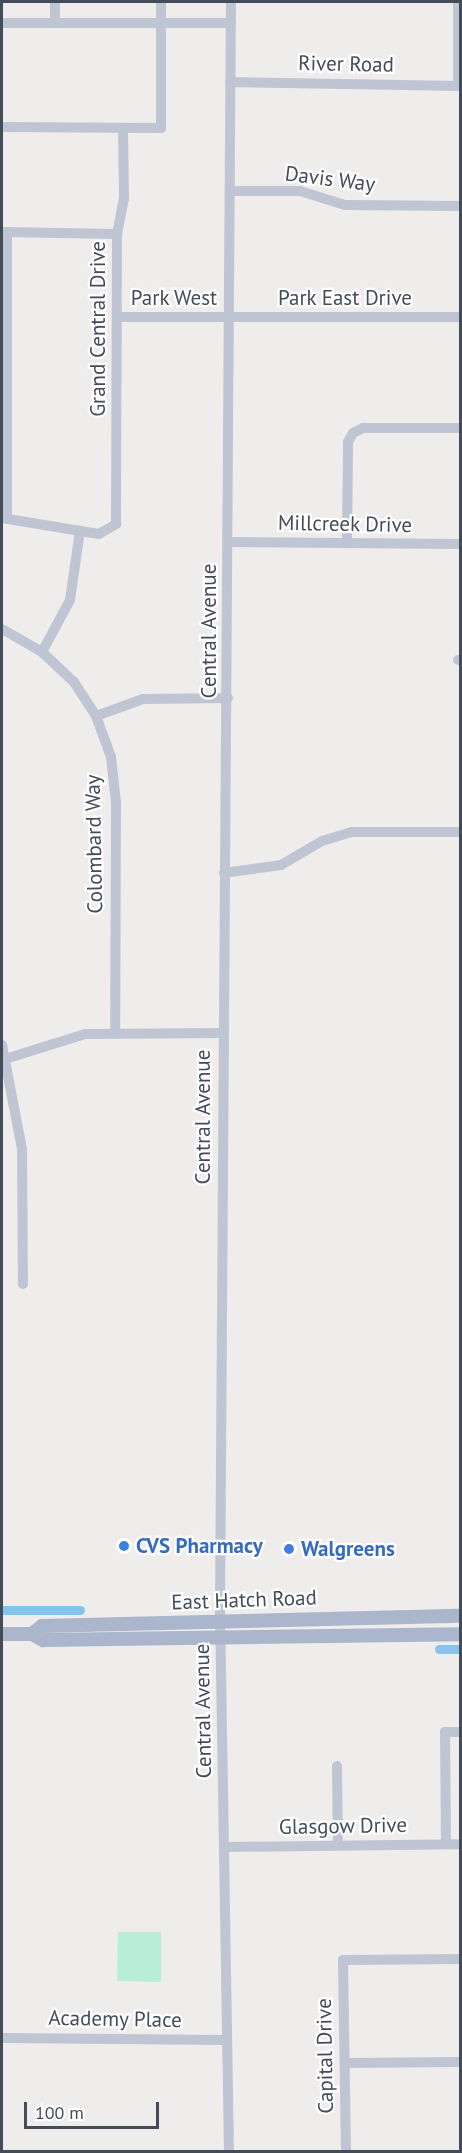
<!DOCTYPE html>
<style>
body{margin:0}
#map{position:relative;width:462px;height:2153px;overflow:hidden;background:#efecec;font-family:"PT Sans",sans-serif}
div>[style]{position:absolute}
.green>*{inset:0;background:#b8eed7}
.canal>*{height:9px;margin:-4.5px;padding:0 4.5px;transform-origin:4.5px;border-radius:4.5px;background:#85c4ec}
.minor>*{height:10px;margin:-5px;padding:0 5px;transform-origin:5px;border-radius:5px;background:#bfc5d2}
.major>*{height:14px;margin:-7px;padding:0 7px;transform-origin:7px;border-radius:7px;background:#abb6cc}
.dots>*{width:16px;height:16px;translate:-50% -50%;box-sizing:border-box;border:3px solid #fff;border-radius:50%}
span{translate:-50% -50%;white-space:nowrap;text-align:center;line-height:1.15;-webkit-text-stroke:4.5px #fff;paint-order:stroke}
.street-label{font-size:21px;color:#444c59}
.shop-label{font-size:21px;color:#366cbe;font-weight:700}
.left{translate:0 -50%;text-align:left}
.frame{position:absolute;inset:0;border:3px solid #444c59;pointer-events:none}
.scale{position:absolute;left:24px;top:2102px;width:135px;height:27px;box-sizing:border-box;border:3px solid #444c59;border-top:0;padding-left:8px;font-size:18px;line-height:21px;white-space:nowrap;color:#444c59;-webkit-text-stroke:4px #fff;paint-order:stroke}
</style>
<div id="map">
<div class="green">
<i style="clip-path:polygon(118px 1932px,161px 1932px,161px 1982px,117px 1981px)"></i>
</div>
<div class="canal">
<i style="left:2px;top:1610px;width:78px"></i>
<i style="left:439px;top:1649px;width:21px"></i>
</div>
<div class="minor">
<i style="left:2px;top:23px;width:229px"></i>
<i style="left:55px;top:23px;width:21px;rotate:-90deg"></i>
<i style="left:230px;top:82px;width:230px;rotate:1deg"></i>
<i style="left:458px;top:86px;width:84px;rotate:-90deg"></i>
<i style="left:2px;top:127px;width:159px;rotate:0.4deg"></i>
<i style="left:161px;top:128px;width:126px;rotate:-90deg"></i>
<i style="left:230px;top:191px;width:70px"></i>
<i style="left:300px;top:191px;width:47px;rotate:17.3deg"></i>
<i style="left:345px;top:205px;width:115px;rotate:0.5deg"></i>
<i style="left:2px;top:232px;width:115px;rotate:1deg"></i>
<i style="left:7px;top:232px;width:287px;rotate:90deg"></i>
<i style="left:117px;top:317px;width:343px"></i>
<i style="left:2px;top:518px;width:98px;rotate:9.4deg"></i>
<i style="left:99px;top:534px;width:20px;rotate:-30deg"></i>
<i style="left:116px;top:524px;width:290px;rotate:-89.8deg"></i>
<i style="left:117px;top:234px;width:36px;rotate:-79deg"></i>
<i style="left:124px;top:199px;width:71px;rotate:-90.8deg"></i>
<i style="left:229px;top:542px;width:231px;rotate:0.5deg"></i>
<i style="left:347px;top:543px;width:101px;rotate:-89.4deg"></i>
<i style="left:348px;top:442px;width:10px;rotate:-61deg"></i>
<i style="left:353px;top:433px;width:11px;rotate:-27deg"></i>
<i style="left:363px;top:428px;width:97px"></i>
<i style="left:2px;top:629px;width:46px;rotate:29.9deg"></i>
<i style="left:42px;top:652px;width:44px;rotate:43.2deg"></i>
<i style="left:74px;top:682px;width:40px;rotate:57.1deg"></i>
<i style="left:96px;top:716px;width:44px;rotate:69.9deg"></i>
<i style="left:111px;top:757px;width:45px;rotate:83.7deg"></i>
<i style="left:116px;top:802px;width:230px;rotate:90.2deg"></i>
<i style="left:42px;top:652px;width:59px;rotate:-61.7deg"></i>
<i style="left:70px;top:600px;width:70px;rotate:-81.8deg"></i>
<i style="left:458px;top:660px;width:2px"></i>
<i style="left:96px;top:716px;width:50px;rotate:-19.9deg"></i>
<i style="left:143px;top:699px;width:85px;rotate:-0.7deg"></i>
<i style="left:224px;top:873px;width:58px;rotate:-8deg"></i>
<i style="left:281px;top:865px;width:48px;rotate:-30.3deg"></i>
<i style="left:322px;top:841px;width:31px;rotate:-17deg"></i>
<i style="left:352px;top:832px;width:108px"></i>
<i style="left:2px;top:1045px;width:106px;rotate:79.1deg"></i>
<i style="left:22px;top:1149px;width:135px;rotate:89.6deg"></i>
<i style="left:2px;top:1060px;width:87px;rotate:-17.4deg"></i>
<i style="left:85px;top:1034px;width:138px;rotate:-0.4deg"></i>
<i style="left:337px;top:1766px;width:79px;rotate:89.3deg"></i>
<i style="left:446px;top:1844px;width:112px;rotate:-90.5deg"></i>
<i style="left:445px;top:1732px;width:15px"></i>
<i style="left:225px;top:1847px;width:235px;rotate:-0.7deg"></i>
<i style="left:2px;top:2038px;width:225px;rotate:0.5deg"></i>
<i style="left:345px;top:2063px;width:115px;rotate:-0.5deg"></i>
<i style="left:229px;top:2152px;width:542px;rotate:-90.95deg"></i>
<i style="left:220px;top:1610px;width:1608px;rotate:-89.61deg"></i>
<i style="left:346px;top:2152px;width:192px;rotate:-90.9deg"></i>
<i style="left:343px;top:1960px;width:117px;rotate:-0.5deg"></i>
</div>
<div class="major">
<i style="left:2px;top:1634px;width:30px"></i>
<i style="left:32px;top:1634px;width:13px;rotate:29deg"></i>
<i style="left:43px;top:1640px;width:417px;rotate:-0.8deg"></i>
<i style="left:32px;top:1634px;width:13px;rotate:-39deg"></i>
<i style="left:42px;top:1626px;width:418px;rotate:-1.4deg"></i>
</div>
<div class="dots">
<i style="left:124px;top:1546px;background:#3f7fe0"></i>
<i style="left:289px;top:1549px;background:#3f7fe0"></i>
</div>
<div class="street-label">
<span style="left:346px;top:64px;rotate:1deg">River Road</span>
<span style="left:330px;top:179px;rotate:7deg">Davis Way</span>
<span style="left:174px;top:298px">Park West</span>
<span style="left:345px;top:298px">Park East Drive</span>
<span style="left:98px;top:329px;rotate:-90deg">Grand Central Drive</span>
<span style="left:345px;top:524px;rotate:1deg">Millcreek Drive</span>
<span style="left:209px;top:631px;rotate:-90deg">Central Avenue</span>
<span style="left:94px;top:844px;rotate:-91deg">Colombard Way</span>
<span style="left:203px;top:1117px;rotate:-90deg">Central Avenue</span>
<span style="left:244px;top:1600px;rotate:-2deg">East Hatch Road</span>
<span style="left:203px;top:1711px;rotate:-91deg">Central Avenue</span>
<span style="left:343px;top:1826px;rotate:-1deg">Glasgow Drive</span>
<span style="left:115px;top:2019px;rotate:1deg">Academy Place</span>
<span style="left:325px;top:2056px;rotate:-91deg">Capital Drive</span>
</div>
<div class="shop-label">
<span class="left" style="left:136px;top:1546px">CVS Pharmacy</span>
<span class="left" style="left:301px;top:1549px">Walgreens</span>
</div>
<div class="frame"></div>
<div class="scale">100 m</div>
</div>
